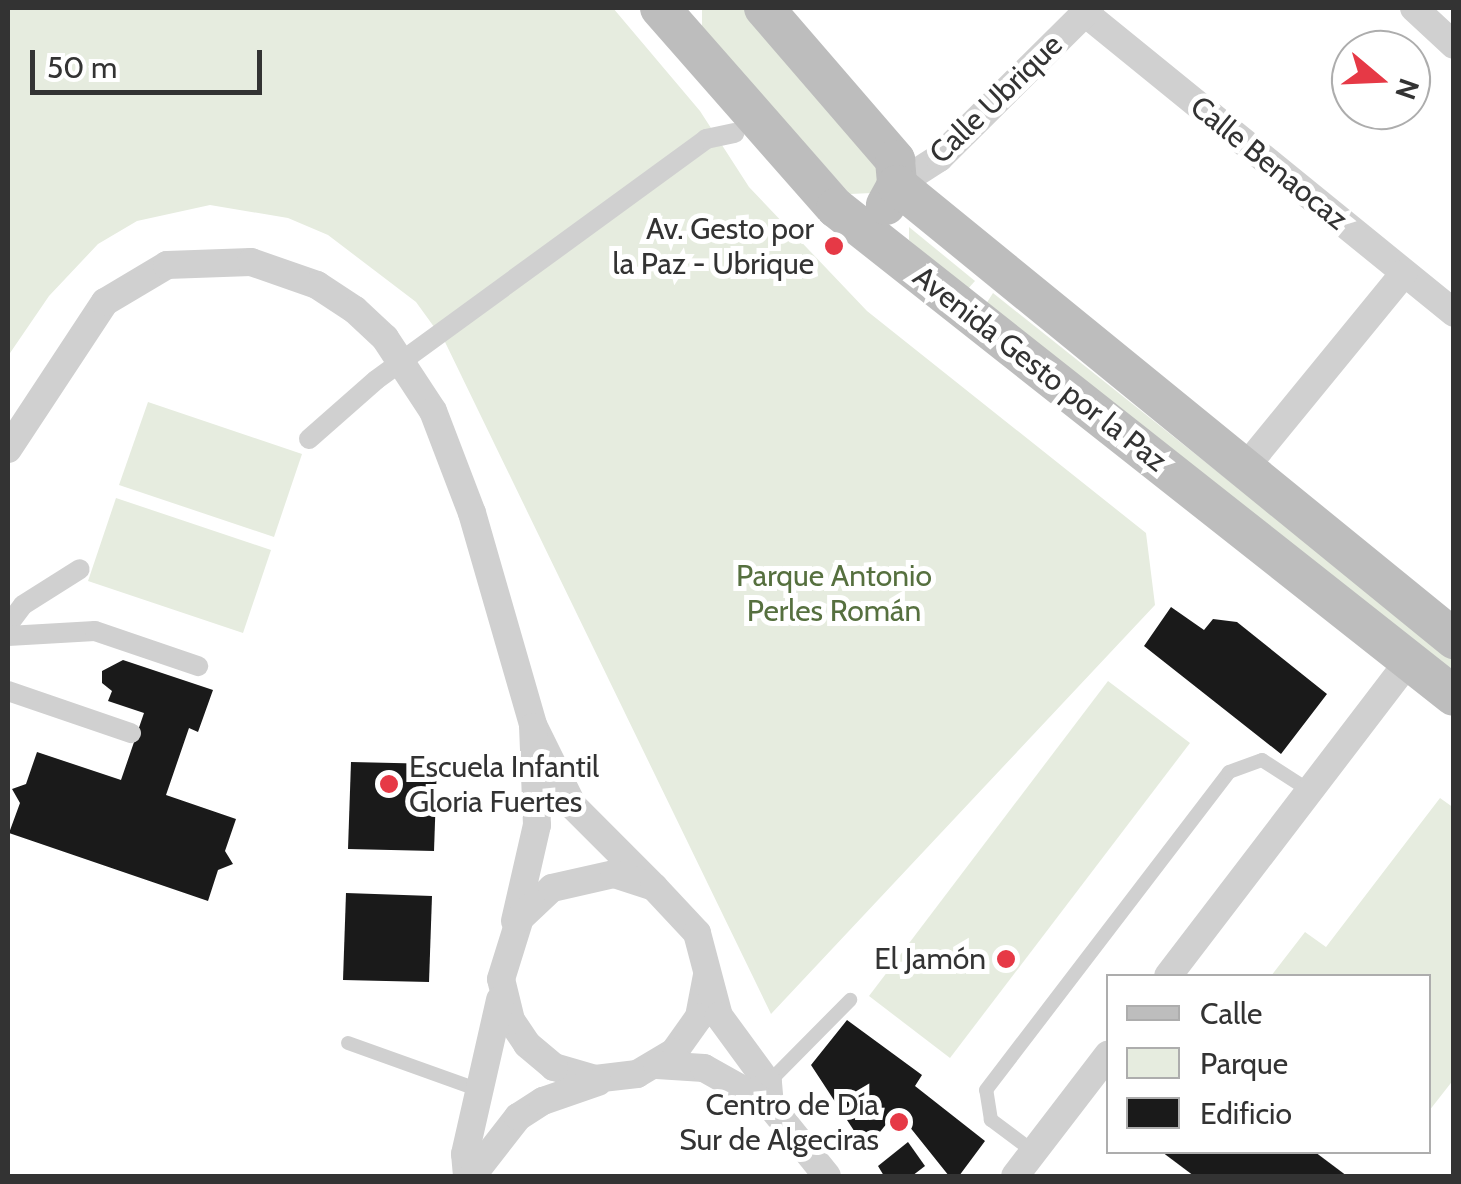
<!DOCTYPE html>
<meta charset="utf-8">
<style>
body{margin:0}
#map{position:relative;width:1461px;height:1184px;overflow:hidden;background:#fff;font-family:Cabin,sans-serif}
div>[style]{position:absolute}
.green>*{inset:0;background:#e6ecdf}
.building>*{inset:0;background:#1a1a1a}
.service>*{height:14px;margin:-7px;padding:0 7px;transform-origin:7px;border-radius:7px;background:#d0d0d0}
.pedestrian>*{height:20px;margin:-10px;padding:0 10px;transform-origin:10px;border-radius:10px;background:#d0d0d0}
.minor>*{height:28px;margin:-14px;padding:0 14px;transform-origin:14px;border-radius:14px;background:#d0d0d0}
.secondary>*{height:40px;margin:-20px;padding:0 20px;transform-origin:20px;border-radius:20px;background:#bdbdbd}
.dots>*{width:28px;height:28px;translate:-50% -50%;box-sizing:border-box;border:5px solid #fff;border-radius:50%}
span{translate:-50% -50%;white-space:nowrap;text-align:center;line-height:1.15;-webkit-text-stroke:10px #fff;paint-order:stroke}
.street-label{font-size:30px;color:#333}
.poi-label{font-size:30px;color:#333}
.right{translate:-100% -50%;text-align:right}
.left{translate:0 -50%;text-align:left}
.park-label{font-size:30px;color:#56703f}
.frame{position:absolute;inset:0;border:10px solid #333;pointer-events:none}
.legend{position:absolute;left:1106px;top:974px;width:325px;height:180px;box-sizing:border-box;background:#fff;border:2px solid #adadad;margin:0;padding:12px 18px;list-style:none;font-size:30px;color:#333}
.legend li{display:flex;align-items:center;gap:20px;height:50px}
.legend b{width:50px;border:2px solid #adadad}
.north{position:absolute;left:1331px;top:30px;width:100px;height:100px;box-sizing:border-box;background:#fff;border:2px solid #adadad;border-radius:50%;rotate:109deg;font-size:28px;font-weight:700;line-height:40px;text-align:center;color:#333}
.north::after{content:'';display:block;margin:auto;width:35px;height:45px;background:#e63946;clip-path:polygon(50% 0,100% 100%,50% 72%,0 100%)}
.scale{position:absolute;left:30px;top:50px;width:232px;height:45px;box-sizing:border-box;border:5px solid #333;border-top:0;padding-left:12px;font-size:30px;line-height:35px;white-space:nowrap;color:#333;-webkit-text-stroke:8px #fff;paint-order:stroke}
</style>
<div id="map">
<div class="green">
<i style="clip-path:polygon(8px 8px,613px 8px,700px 111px,749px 187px,867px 311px,1146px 533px,1155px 605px,771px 1014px,445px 342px,416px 302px,328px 235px,288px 218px,210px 205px,137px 221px,98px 244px,49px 296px,8px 356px)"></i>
<i style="clip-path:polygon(702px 8px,744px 8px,882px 173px,872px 193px,850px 194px,702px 29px)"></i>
<i style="clip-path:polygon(909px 227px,975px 281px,966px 291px,909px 240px)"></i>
<i style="clip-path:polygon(993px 293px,1453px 659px,1453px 677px,986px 304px)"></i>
<i style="clip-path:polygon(148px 402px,302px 454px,274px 537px,119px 485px)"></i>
<i style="clip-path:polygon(116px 498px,271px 550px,243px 633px,88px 581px)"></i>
<i style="clip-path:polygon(1108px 681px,1190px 743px,950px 1058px,869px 996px)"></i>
<i style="clip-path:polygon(1440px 798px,1454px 808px,1454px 1079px,1429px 1111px,1428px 976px,1271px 976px,1305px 932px,1326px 947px)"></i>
</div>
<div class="building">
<i style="clip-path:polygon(1171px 607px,1204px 630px,1213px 619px,1237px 622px,1327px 694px,1281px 754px,1144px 646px)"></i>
<i style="clip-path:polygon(123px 660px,213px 690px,198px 732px,189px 728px,166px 795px,236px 819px,225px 851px,233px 864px,218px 870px,208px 901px,9px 833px,20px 803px,12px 789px,26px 784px,37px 752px,121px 780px,144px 713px,108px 701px,112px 691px,102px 683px,102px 671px)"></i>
<i style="clip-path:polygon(351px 762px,437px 764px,434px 851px,348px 849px)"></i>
<i style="clip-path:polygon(346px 893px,432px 896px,429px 982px,343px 980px)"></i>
<i style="clip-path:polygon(847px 1020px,922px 1075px,915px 1086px,985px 1141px,959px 1176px,949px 1176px,897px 1111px,866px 1149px,811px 1065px)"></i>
<i style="clip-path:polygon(908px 1142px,925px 1166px,912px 1176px,884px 1176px,878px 1166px)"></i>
<i style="clip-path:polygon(1162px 1152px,1315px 1152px,1347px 1176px,1194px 1176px)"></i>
</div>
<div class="service">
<i style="left:348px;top:1043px;width:142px;rotate:19.7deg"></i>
<i style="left:768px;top:1083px;width:117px;rotate:-45.3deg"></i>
<i style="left:1034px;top:1152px;width:54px;rotate:-143.3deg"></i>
<i style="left:991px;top:1120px;width:30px;rotate:-99deg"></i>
<i style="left:986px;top:1090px;width:400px;rotate:-52.6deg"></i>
<i style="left:1229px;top:772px;width:35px;rotate:-20deg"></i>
<i style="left:1262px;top:760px;width:57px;rotate:32.9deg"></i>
</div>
<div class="pedestrian">
<i style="left:309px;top:439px;width:89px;rotate:-41.4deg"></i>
<i style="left:376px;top:380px;width:409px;rotate:-36.1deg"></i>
<i style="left:706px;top:139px;width:29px;rotate:-12deg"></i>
<i style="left:8px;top:625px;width:25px;rotate:-53deg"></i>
<i style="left:23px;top:605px;width:67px;rotate:-32.3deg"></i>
<i style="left:8px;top:636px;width:87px;rotate:-3.3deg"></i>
<i style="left:95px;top:631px;width:109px;rotate:18.8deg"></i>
<i style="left:8px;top:691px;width:130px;rotate:18.9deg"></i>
</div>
<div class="minor">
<i style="left:1414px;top:8px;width:54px;rotate:42.8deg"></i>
<i style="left:1085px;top:13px;width:476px;rotate:39.1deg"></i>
<i style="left:897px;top:185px;width:50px;rotate:-32.7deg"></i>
<i style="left:939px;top:158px;width:213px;rotate:-44.8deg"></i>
<i style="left:8px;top:449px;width:176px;rotate:-56.6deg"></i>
<i style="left:105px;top:302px;width:72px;rotate:-30.8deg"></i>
<i style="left:167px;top:265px;width:84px;rotate:-2deg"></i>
<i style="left:251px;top:262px;width:70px;rotate:19.2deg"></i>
<i style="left:317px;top:285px;width:45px;rotate:33.3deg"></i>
<i style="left:355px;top:310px;width:41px;rotate:43deg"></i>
<i style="left:385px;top:338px;width:87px;rotate:56.7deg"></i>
<i style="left:433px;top:411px;width:109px;rotate:69.1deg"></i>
<i style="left:472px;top:513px;width:221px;rotate:73.9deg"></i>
<i style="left:533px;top:725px;width:90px;rotate:63.7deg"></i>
<i style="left:573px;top:806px;width:115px;rotate:45deg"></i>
<i style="left:1243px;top:470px;width:254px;rotate:-50.7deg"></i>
<i style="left:515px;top:921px;width:98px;rotate:-77.1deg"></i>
<i style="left:537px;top:825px;width:98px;rotate:-92.3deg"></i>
<i style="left:707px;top:975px;width:43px;rotate:100.8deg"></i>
<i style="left:699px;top:1017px;width:43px;rotate:125.5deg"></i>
<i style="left:674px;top:1052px;width:43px;rotate:149.3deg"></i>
<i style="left:637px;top:1074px;width:42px;rotate:173.2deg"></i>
<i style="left:595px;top:1079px;width:43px;rotate:-163.7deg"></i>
<i style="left:554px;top:1067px;width:35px;rotate:-140deg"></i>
<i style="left:527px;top:1044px;width:29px;rotate:-124deg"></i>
<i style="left:511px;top:1020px;width:42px;rotate:-103.7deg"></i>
<i style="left:501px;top:979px;width:64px;rotate:-72.7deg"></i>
<i style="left:520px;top:918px;width:44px;rotate:-43.2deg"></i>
<i style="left:552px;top:888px;width:64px;rotate:-12.7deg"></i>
<i style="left:614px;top:874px;width:42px;rotate:18deg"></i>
<i style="left:654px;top:887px;width:63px;rotate:46.9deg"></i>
<i style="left:697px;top:933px;width:86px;rotate:75.2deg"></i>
<i style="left:719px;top:1016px;width:83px;rotate:53.8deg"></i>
<i style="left:768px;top:1083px;width:22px;rotate:85deg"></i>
<i style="left:1168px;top:976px;width:397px;rotate:-52.6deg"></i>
<i style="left:657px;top:1065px;width:47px;rotate:3.7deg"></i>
<i style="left:704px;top:1068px;width:76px;rotate:29.3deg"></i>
<i style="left:770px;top:1105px;width:91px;rotate:51.2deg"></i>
<i style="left:467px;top:1176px;width:22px;rotate:-95deg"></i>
<i style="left:465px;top:1154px;width:158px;rotate:-77.2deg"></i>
<i style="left:472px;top:1176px;width:75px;rotate:-52.1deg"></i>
<i style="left:518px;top:1117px;width:30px;rotate:-33deg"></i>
<i style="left:543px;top:1101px;width:58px;rotate:-19.1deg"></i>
<i style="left:1015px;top:1176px;width:153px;rotate:-52.5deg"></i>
</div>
<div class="secondary">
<i style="left:660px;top:8px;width:266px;rotate:48.7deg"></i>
<i style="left:836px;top:208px;width:787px;rotate:38.3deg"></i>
<i style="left:764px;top:8px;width:201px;rotate:49.2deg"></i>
<i style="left:895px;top:160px;width:25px;rotate:85deg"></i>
<i style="left:897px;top:185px;width:23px;rotate:119deg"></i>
<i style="left:897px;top:185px;width:719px;rotate:39.18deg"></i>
</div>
<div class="dots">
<i style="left:834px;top:246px;background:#e63946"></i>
<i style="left:389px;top:784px;background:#e63946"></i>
<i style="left:1006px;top:959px;background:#e63946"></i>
<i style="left:899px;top:1122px;background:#e63946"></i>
</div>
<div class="street-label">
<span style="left:996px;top:99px;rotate:-44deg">Calle Ubrique</span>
<span style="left:1269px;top:163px;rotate:39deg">Calle Benaocaz</span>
<span style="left:1040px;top:369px;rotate:38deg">Avenida Gesto por la Paz</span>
</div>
<div class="poi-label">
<span class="right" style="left:814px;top:246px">Av. Gesto por<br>la Paz - Ubrique</span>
<span class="left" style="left:409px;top:784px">Escuela Infantil<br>Gloria Fuertes</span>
<span class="right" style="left:986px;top:959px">El Jamón</span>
<span class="right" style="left:879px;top:1122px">Centro de Día<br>Sur de Algeciras</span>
</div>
<div class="park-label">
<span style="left:834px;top:593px">Parque Antonio<br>Perles Román</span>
</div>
<div class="frame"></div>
<ul class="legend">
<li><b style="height:12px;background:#bdbdbd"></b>Calle</li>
<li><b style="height:28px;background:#e6ecdf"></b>Parque</li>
<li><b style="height:28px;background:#1a1a1a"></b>Edificio</li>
</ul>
<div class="north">N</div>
<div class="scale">50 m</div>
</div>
